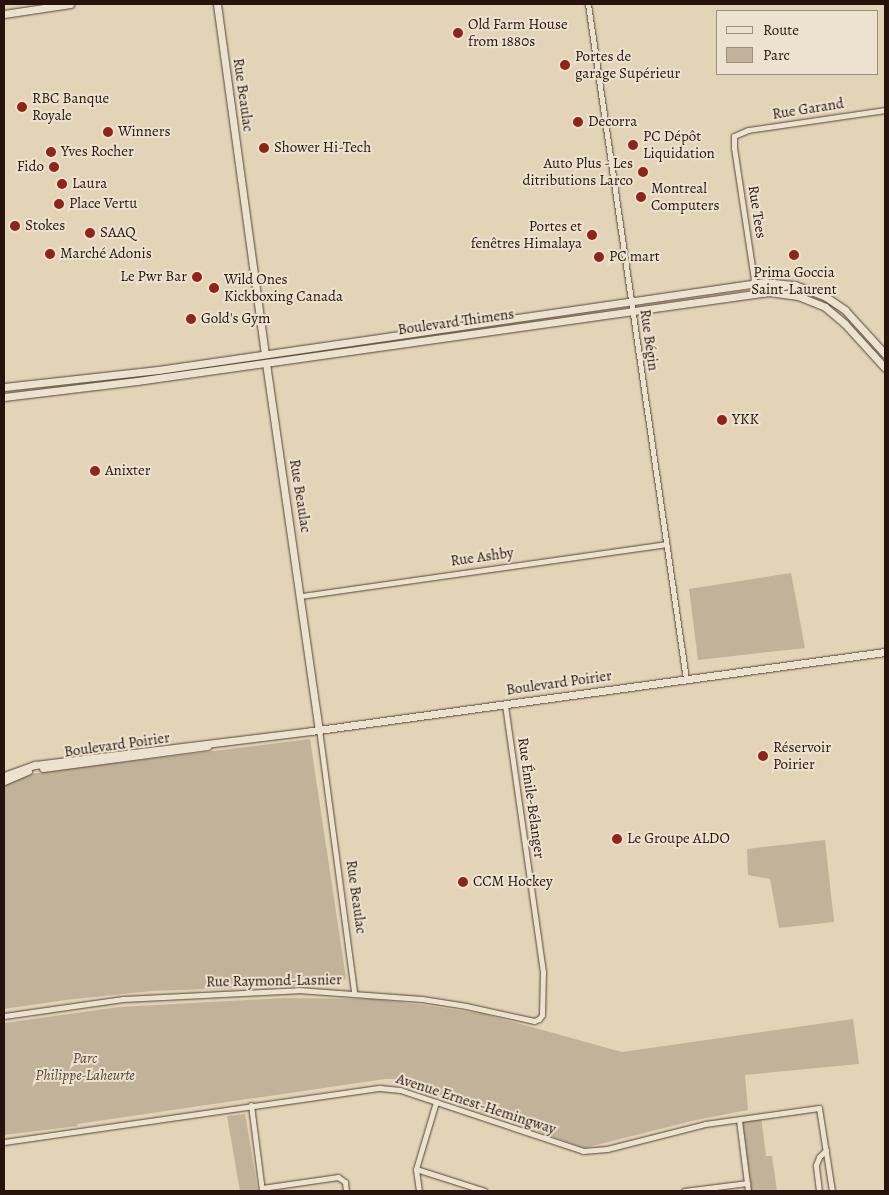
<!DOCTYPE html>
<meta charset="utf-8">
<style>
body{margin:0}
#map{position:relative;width:889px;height:1195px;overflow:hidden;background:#e3d3b7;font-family:Alegreya,serif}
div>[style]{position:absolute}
.green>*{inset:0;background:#c3b29a}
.roads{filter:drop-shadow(0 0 1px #564336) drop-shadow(0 0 1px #564336)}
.street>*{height:5px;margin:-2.5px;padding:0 2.5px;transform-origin:2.5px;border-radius:2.5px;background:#ede2d0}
.secondary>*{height:7px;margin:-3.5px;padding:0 3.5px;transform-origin:3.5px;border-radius:3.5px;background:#ede2d0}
.dots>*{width:14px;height:14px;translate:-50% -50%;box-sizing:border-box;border:2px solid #ede2d0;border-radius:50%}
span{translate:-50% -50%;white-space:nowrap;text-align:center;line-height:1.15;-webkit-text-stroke:4px #ede2d0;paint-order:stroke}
.poi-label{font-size:15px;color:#27130b}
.left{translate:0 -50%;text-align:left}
.right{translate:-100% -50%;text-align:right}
.street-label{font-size:15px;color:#27130b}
.park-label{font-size:15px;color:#564336;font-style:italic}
.frame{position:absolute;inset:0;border:5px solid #27130b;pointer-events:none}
.legend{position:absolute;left:716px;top:10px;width:162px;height:65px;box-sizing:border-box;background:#ede2d0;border:1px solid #9e8f81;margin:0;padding:6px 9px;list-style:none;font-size:15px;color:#27130b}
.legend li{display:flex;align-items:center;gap:10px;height:25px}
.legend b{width:25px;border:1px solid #9e8f81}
</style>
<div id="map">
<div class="green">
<i style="clip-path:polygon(791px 573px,805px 648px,698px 660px,689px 589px)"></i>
<i style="clip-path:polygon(310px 739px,346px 978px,341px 984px,152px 991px,66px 1000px,4px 1009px,4px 786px,28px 774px)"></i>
<i style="clip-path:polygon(825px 840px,834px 922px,779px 928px,770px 879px,748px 875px,747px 849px)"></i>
<i style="clip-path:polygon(284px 998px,372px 999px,424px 1005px,484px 1014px,622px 1052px,853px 1019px,859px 1064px,745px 1075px,748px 1110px,696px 1120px,584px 1148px,395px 1079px,385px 1079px,77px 1124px,78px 1126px,4px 1135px,4px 1023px,119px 1007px)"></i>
<i style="clip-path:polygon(245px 1114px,246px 1119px,258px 1191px,240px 1191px,227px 1116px)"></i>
<i style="clip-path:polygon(761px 1117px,766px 1156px,772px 1156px,777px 1191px,748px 1191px,739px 1120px)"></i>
</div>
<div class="roads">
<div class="street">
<i style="left:588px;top:4px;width:682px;rotate:81.74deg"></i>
<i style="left:756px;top:293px;width:147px;rotate:-98.6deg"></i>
<i style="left:734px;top:148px;width:12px;rotate:-90deg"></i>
<i style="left:734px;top:136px;width:15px;rotate:-23deg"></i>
<i style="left:748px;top:130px;width:138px;rotate:-8.3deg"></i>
<i style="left:301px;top:596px;width:369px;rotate:-8.1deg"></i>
<i style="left:319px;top:729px;width:265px;rotate:82.4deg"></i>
<i style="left:4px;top:1016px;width:120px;rotate:-8.1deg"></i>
<i style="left:123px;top:999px;width:175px;rotate:-2.9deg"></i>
<i style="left:298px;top:990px;width:124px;rotate:4.2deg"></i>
<i style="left:422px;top:999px;width:45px;rotate:9deg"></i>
<i style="left:466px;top:1006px;width:70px;rotate:12.4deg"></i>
<i style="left:534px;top:1021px;width:5px;rotate:-22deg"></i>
<i style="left:539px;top:1019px;width:5px;rotate:-53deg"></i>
<i style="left:542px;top:1015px;width:43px;rotate:-88.7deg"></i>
<i style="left:543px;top:972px;width:271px;rotate:-98.1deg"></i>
<i style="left:251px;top:1105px;width:87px;rotate:82.7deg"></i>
<i style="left:739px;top:1120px;width:72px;rotate:82.8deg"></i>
<i style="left:4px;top:1142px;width:380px;rotate:-8.2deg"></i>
<i style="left:380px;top:1088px;width:20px;rotate:6deg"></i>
<i style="left:400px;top:1090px;width:193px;rotate:18.4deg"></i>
<i style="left:583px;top:1151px;width:24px;rotate:-5deg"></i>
<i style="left:607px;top:1149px;width:101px;rotate:-14.3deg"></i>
<i style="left:705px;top:1124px;width:115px;rotate:-8deg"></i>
<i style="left:819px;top:1108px;width:84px;rotate:81.1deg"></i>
<i style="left:416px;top:1169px;width:72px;rotate:17.7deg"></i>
<i style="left:262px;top:1188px;width:77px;rotate:-8.2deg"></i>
<i style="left:338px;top:1177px;width:9px;rotate:36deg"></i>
<i style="left:345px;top:1182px;width:9px;rotate:84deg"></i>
<i style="left:419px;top:1191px;width:22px;rotate:-98deg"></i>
<i style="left:416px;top:1169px;width:70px;rotate:-73.4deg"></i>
<i style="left:684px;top:1191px;width:64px;rotate:-7.2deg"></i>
<i style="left:819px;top:1191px;width:26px;rotate:-97deg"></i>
<i style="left:816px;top:1165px;width:9px;rotate:-69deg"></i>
<i style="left:819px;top:1157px;width:10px;rotate:-45deg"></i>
</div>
<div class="secondary">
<i style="left:217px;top:4px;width:353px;rotate:82.2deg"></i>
<i style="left:4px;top:14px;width:67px;rotate:-8.6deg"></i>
<i style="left:266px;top:363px;width:370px;rotate:81.8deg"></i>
<i style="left:4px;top:387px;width:155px;rotate:-6.3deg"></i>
<i style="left:158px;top:370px;width:613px;rotate:-8.25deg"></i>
<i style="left:765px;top:282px;width:30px;rotate:6deg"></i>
<i style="left:795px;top:285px;width:33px;rotate:21deg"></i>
<i style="left:826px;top:297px;width:23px;rotate:34deg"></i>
<i style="left:845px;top:310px;width:59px;rotate:47.7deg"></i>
<i style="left:4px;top:397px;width:134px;rotate:-6.9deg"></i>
<i style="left:137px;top:381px;width:638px;rotate:-8.02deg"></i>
<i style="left:769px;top:292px;width:29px;rotate:8deg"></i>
<i style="left:798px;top:296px;width:29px;rotate:22deg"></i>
<i style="left:825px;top:307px;width:26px;rotate:40deg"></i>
<i style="left:845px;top:324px;width:59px;rotate:47.7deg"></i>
<i style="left:43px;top:768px;width:166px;rotate:-7.6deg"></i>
<i style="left:4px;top:776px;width:33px;rotate:-20deg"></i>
<i style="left:35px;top:765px;width:278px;rotate:-7deg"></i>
<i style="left:311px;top:731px;width:579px;rotate:-7.84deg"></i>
<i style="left:4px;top:781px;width:26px;rotate:-23deg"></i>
</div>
</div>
<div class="dots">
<i style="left:458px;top:33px;background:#8f2418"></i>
<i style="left:565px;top:65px;background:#8f2418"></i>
<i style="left:22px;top:107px;background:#8f2418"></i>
<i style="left:578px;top:122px;background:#8f2418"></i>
<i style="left:108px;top:132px;background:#8f2418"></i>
<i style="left:633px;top:145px;background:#8f2418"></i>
<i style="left:264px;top:148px;background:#8f2418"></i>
<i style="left:51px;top:152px;background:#8f2418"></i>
<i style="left:54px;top:167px;background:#8f2418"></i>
<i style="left:643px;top:172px;background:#8f2418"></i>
<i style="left:62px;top:184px;background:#8f2418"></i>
<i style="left:641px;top:197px;background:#8f2418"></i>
<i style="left:59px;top:204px;background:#8f2418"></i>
<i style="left:15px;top:226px;background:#8f2418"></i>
<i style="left:90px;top:233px;background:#8f2418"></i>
<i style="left:592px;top:235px;background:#8f2418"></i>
<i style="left:50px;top:254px;background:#8f2418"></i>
<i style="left:794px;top:255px;background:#8f2418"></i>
<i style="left:599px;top:257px;background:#8f2418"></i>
<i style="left:197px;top:277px;background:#8f2418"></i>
<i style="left:214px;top:288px;background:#8f2418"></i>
<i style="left:191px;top:319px;background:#8f2418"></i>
<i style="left:722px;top:420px;background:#8f2418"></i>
<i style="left:95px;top:471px;background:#8f2418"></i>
<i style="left:763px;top:756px;background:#8f2418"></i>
<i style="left:617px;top:839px;background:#8f2418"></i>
<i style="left:463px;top:882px;background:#8f2418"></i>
</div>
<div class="poi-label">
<span class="left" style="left:468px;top:33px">Old Farm House<br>from 1880s</span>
<span class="left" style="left:575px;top:65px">Portes de<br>garage Supérieur</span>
<span class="left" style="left:32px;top:107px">RBC Banque<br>Royale</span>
<span class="left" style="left:588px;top:122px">Decorra</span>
<span class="left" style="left:118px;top:132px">Winners</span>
<span class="left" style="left:643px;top:145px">PC Dépôt<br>Liquidation</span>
<span class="left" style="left:274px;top:148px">Shower Hi-Tech</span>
<span class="left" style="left:61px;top:152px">Yves Rocher</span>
<span class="right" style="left:633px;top:172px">Auto Plus - Les<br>ditributions Larco</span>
<span class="right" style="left:44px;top:167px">Fido</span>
<span class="left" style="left:72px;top:184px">Laura</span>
<span class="left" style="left:651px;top:197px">Montreal<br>Computers</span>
<span class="left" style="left:69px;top:204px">Place Vertu</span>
<span class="left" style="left:25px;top:226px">Stokes</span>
<span class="right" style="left:582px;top:235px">Portes et<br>fenêtres Himalaya</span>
<span class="left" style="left:100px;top:233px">SAAQ</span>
<span class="left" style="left:60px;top:254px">Marché Adonis</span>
<span class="left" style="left:609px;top:257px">PC mart</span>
<span style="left:794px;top:281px">Prima Goccia<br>Saint-Laurent</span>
<span class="right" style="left:187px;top:277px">Le Pwr Bar</span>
<span class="left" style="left:224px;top:288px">Wild Ones<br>Kickboxing Canada</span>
<span class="left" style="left:201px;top:319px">Gold's Gym</span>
<span class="left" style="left:732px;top:420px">YKK</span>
<span class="left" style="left:105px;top:471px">Anixter</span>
<span class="left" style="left:773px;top:756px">Réservoir<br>Poirier</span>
<span class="left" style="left:627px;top:839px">Le Groupe ALDO</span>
<span class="left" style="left:473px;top:882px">CCM Hockey</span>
</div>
<div class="street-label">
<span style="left:243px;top:95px;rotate:82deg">Rue Beaulac</span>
<span style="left:808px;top:109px;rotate:-9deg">Rue Garand</span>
<span style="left:757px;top:212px;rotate:81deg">Rue Tees</span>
<span style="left:456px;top:322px;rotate:-8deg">Boulevard Thimens</span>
<span style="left:649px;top:340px;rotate:82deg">Rue Bégin</span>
<span style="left:300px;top:496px;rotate:81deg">Rue Beaulac</span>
<span style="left:482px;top:557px;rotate:-8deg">Rue Ashby</span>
<span style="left:559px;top:683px;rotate:-8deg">Boulevard Poirier</span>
<span style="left:117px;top:745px;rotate:-8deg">Boulevard Poirier</span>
<span style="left:531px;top:798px;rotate:82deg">Rue Émile-Bélanger</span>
<span style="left:356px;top:897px;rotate:82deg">Rue Beaulac</span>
<span style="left:274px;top:981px;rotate:-1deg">Rue Raymond-Lasnier</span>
<span style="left:476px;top:1104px;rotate:18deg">Avenue Ernest-Hemingway</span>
</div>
<div class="park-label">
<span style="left:85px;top:1067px">Parc<br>Philippe-Laheurte</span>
</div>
<div class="frame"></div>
<ul class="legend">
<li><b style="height:6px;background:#ede2d0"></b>Route</li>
<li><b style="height:14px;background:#c3b29a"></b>Parc</li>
</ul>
</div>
